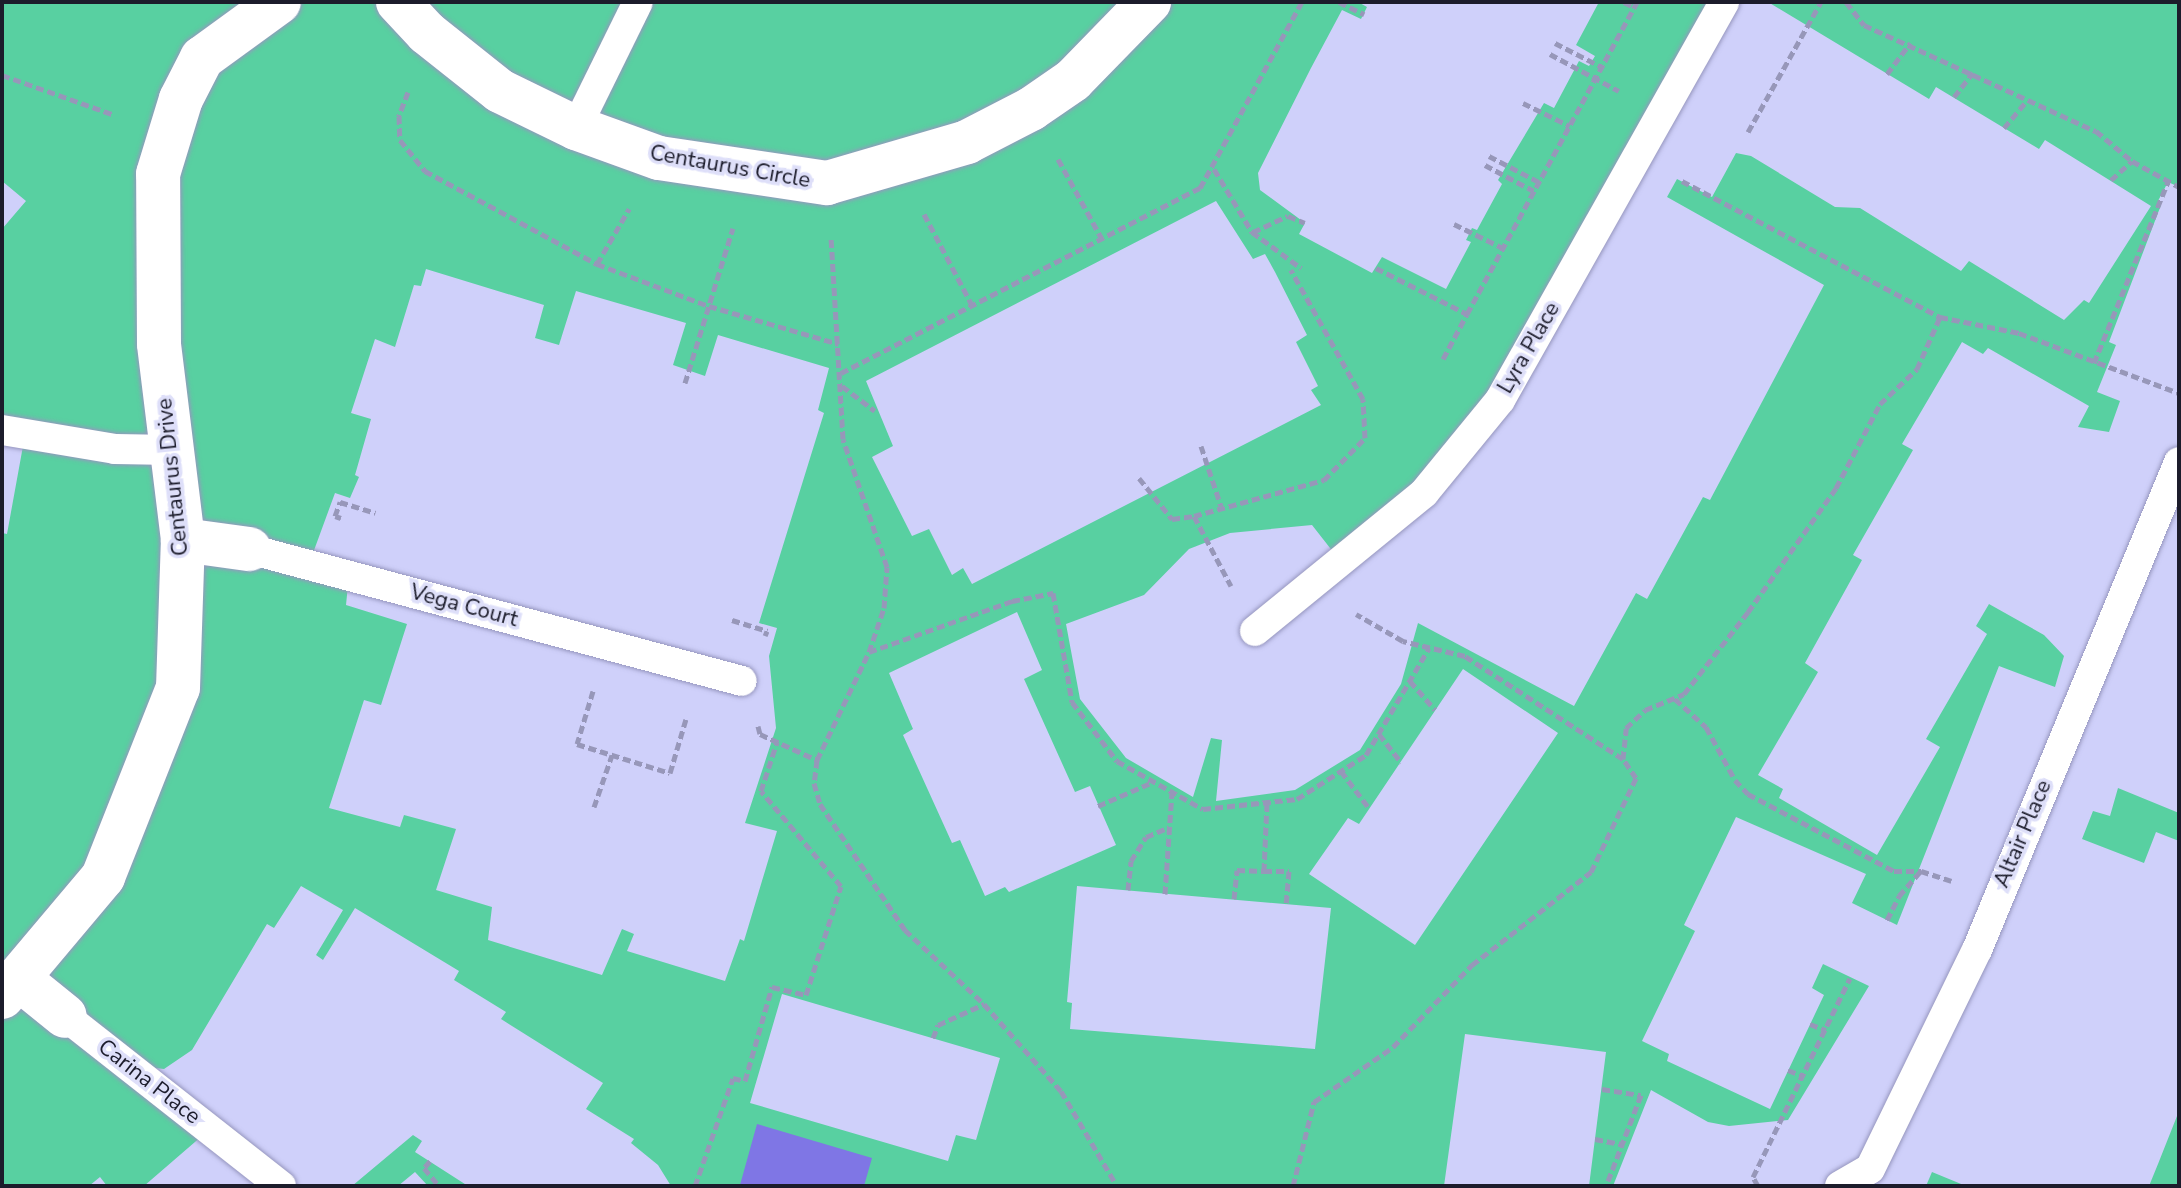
<!DOCTYPE html>
<style>
body{margin:0}
#map{position:relative;width:2181px;height:1188px;overflow:hidden;background:#cfd0fa;font-family:"Nunito Sans",sans-serif}
div>[style]{position:absolute}
.green>*{inset:0;background:#58d0a1}
.water>*{inset:0;background:#7f76e5}
.path>*{height:5px;margin-top:-2.5px;transform-origin:0;background:repeating-linear-gradient(90deg,#9797b9 0 8px,transparent 0 12px)}
.roads{filter:drop-shadow(0 0 2px #9696be) drop-shadow(0 0 2px #9696be)}
.lane>*{height:30px;margin:-15px;padding:0 15px;transform-origin:15px;border-radius:15px;background:#fff}
.street>*{height:44px;margin:-22px;padding:0 22px;transform-origin:22px;border-radius:22px;background:#fff}
span{translate:-50% -50%;white-space:nowrap;text-align:center;line-height:1.15;-webkit-text-stroke:7px #dedff9;paint-order:stroke}
.street-label{font-size:22px;color:#1c1c2b}
.frame{position:absolute;inset:0;border:4px solid #1c1c2b;pointer-events:none}
</style>
<div id="map">
<div class="green">
<i style="clip-path:polygon(evenodd,2px 2px,1358px 2px,1367px 7px,1361px 19px,1342px 10px,1311px 68px,1258px 173px,1260px 190px,1305px 223px,1299px 234px,1372px 273px,1382px 257px,1446px 289px,1471px 242px,1466px 240px,1472px 228px,1477px 230px,1502px 184px,1498px 180px,1544px 103px,1554px 108px,1579px 61px,1589px 66px,1595px 56px,1576px 45px,1599px 2px,1724px 2px,1500px 400px,1341px 562px,1312px 525px,1230px 533px,1189px 549px,1144px 595px,1066px 624px,1080px 699px,1126px 758px,1193px 797px,1211px 738px,1222px 740px,1216px 801px,1295px 790px,1360px 750px,1401px 684px,1418px 623px,1574px 706px,1636px 593px,1647px 599px,1703px 497px,1710px 500px,1824px 285px,1667px 197px,1677px 179px,1712px 197px,1736px 153px,1751px 156px,1835px 207px,1860px 208px,1961px 271px,1969px 261px,2064px 320px,2084px 300px,2089px 303px,2151px 206px,2045px 140px,2039px 149px,1936px 87px,1929px 99px,1768px 2px,2179px 2px,2179px 187px,2168px 182px,2158px 201px,2161px 205px,2109px 342px,2116px 345px,2097px 392px,2120px 401px,2109px 432px,2078px 427px,2089px 406px,1988px 348px,1983px 354px,1962px 342px,1902px 444px,1913px 450px,1853px 555px,1862px 560px,1805px 663px,1818px 672px,1758px 775px,1783px 789px,1779px 798px,1877px 855px,1940px 747px,1926px 739px,1987px 634px,1976px 626px,1989px 604px,2044px 635px,2064px 656px,2055px 687px,1999px 666px,1897px 925px,1852px 903px,1866px 874px,1736px 817px,1684px 925px,1695px 931px,1642px 1041px,1669px 1054px,1667px 1061px,1770px 1109px,1824px 995px,1812px 988px,1823px 964px,1869px 986px,1788px 1120px,1729px 1126px,1708px 1122px,1651px 1090px,1613px 1186px,1589px 1186px,1606px 1052px,1465px 1034px,1444px 1186px,671px 1186px,658px 1165px,631px 1143px,634px 1139px,586px 1109px,603px 1083px,501px 1019px,506px 1012px,454px 980px,459px 971px,355px 908px,323px 960px,316px 955px,343px 910px,301px 886px,274px 928px,267px 924px,192px 1050px,164px 1069px,129px 1065px,210px 1129px,144px 1186px,107px 1186px,100px 1177px,89px 1186px,2px 1186px,2px 533px,7px 534px,25px 435px,169px 447px,2px 427px,2px 229px,26px 201px,2px 181px,2px 2px,1216px 201px,1253px 259px,1265px 254px,1275px 272px,1307px 335px,1296px 342px,1318px 386px,1311px 390px,1321px 405px,972px 584px,963px 568px,952px 575px,929px 529px,912px 536px,872px 457px,893px 446px,866px 381px,1216px 201px,2px 2px,426px 269px,544px 305px,535px 338px,559px 345px,576px 291px,686px 323px,673px 365px,705px 376px,718px 335px,829px 368px,818px 410px,824px 413px,759px 623px,777px 628px,769px 656px,776px 728px,745px 823px,777px 831px,744px 941px,740px 939px,725px 981px,627px 951px,634px 934px,622px 929px,602px 975px,488px 940px,492px 907px,436px 890px,456px 829px,404px 815px,400px 827px,329px 808px,364px 700px,381px 705px,407px 624px,346px 605px,349px 575px,309px 564px,335px 493px,350px 498px,359px 477px,355px 475px,371px 419px,351px 413px,375px 339px,395px 347px,414px 285px,421px 286px,426px 269px,2px 2px,1017px 612px,1042px 670px,1024px 679px,1075px 792px,1090px 786px,1116px 845px,1009px 892px,1005px 887px,985px 896px,960px 840px,952px 843px,903px 735px,913px 729px,889px 673px,1017px 612px,2px 2px,1463px 669px,1558px 733px,1415px 945px,1309px 874px,1348px 818px,1359px 824px,1463px 669px,2px 2px,1077px 886px,1331px 908px,1315px 1049px,1070px 1029px,1072px 1003px,1067px 1002px,1077px 886px,2px 2px,782px 994px,1000px 1058px,976px 1140px,956px 1135px,948px 1161px,750px 1103px,782px 994px)"></i>
<i style="clip-path:polygon(2118px 788px,2179px 813px,2179px 841px,2156px 832px,2144px 863px,2082px 839px,2093px 811px,2110px 816px)"></i>
<i style="clip-path:polygon(2179px 1111px,2179px 1186px,2149px 1186px,2158px 1164px)"></i>
<i style="clip-path:polygon(413px 1135px,422px 1141px,415px 1152px,468px 1186px,428px 1186px,415px 1172px,398px 1186px,352px 1186px)"></i>
<i style="clip-path:polygon(1932px 1172px,1966px 1186px,1926px 1186px)"></i>
</div>
<div class="water">
<i style="clip-path:polygon(757px 1124px,872px 1158px,864px 1186px,740px 1185px)"></i>
</div>
<div class="path">
<i style="left:1339px;top:2px;width:28px;rotate:26deg"></i>
<i style="left:1624px;top:2px;width:11px;rotate:27deg"></i>
<i style="left:1846px;top:2px;width:29px;rotate:52deg"></i>
<i style="left:1864px;top:25px;width:255px;rotate:24.6deg"></i>
<i style="left:2096px;top:131px;width:47px;rotate:39.8deg"></i>
<i style="left:2132px;top:161px;width:54px;rotate:29deg"></i>
<i style="left:1555px;top:43px;width:53px;rotate:27.1deg"></i>
<i style="left:1550px;top:54px;width:78px;rotate:28.2deg"></i>
<i style="left:1887px;top:74px;width:39px;rotate:-53deg"></i>
<i style="left:2px;top:75px;width:117px;rotate:19.5deg"></i>
<i style="left:408px;top:92px;width:26px;rotate:111deg"></i>
<i style="left:399px;top:116px;width:24px;rotate:88deg"></i>
<i style="left:400px;top:140px;width:40px;rotate:51deg"></i>
<i style="left:425px;top:171px;width:196px;rotate:28.4deg"></i>
<i style="left:597px;top:264px;width:120px;rotate:20.6deg"></i>
<i style="left:709px;top:306px;width:135px;rotate:16.3deg"></i>
<i style="left:1954px;top:97px;width:31px;rotate:-52deg"></i>
<i style="left:1523px;top:103px;width:52px;rotate:26.1deg"></i>
<i style="left:2004px;top:128px;width:35px;rotate:-50deg"></i>
<i style="left:1748px;top:132px;width:149px;rotate:-60.7deg"></i>
<i style="left:1489px;top:156px;width:56px;rotate:27.5deg"></i>
<i style="left:1058px;top:159px;width:91px;rotate:61.2deg"></i>
<i style="left:1485px;top:165px;width:55px;rotate:28deg"></i>
<i style="left:1214px;top:169px;width:74px;rotate:58.9deg"></i>
<i style="left:1252px;top:232px;width:61px;rotate:36.3deg"></i>
<i style="left:2111px;top:180px;width:28px;rotate:-42deg"></i>
<i style="left:1682px;top:181px;width:292px;rotate:27.8deg"></i>
<i style="left:1940px;top:317px;width:81px;rotate:11.4deg"></i>
<i style="left:2019px;top:333px;width:171px;rotate:20.6deg"></i>
<i style="left:924px;top:214px;width:103px;rotate:62.2deg"></i>
<i style="left:1454px;top:224px;width:55px;rotate:26.1deg"></i>
<i style="left:1253px;top:232px;width:38px;rotate:-25deg"></i>
<i style="left:1288px;top:216px;width:18px;rotate:22deg"></i>
<i style="left:597px;top:264px;width:64px;rotate:-59.8deg"></i>
<i style="left:1376px;top:268px;width:102px;rotate:26.8deg"></i>
<i style="left:1467px;top:314px;width:355px;rotate:-61.4deg"></i>
<i style="left:1443px;top:359px;width:51px;rotate:-61.9deg"></i>
<i style="left:2094px;top:363px;width:196px;rotate:-67.8deg"></i>
<i style="left:841px;top:373px;width:404px;rotate:-27.3deg"></i>
<i style="left:1200px;top:188px;width:212px;rotate:-61.3deg"></i>
<i style="left:685px;top:383px;width:162px;rotate:-72.8deg"></i>
<i style="left:842px;top:386px;width:41px;rotate:37.1deg"></i>
<i style="left:1201px;top:446px;width:63px;rotate:71.6deg"></i>
<i style="left:1139px;top:478px;width:53px;rotate:51.2deg"></i>
<i style="left:1172px;top:519px;width:22px;rotate:-8deg"></i>
<i style="left:1194px;top:516px;width:135px;rotate:-15.5deg"></i>
<i style="left:1324px;top:480px;width:59px;rotate:-45.7deg"></i>
<i style="left:1365px;top:438px;width:39px;rotate:-93deg"></i>
<i style="left:1363px;top:399px;width:148px;rotate:-119.2deg"></i>
<i style="left:1194px;top:516px;width:79px;rotate:62.1deg"></i>
<i style="left:341px;top:518px;width:6px;rotate:-162deg"></i>
<i style="left:335px;top:516px;width:15px;rotate:-70deg"></i>
<i style="left:340px;top:502px;width:37px;rotate:17deg"></i>
<i style="left:732px;top:620px;width:37px;rotate:17deg"></i>
<i style="left:767px;top:631px;width:5px;rotate:112deg"></i>
<i style="left:869px;top:652px;width:152px;rotate:-19.6deg"></i>
<i style="left:1012px;top:601px;width:42px;rotate:-11deg"></i>
<i style="left:1053px;top:593px;width:111px;rotate:80.1deg"></i>
<i style="left:1072px;top:702px;width:74px;rotate:52.7deg"></i>
<i style="left:1117px;top:761px;width:98px;rotate:29.2deg"></i>
<i style="left:1203px;top:809px;width:95px;rotate:-6.1deg"></i>
<i style="left:1297px;top:799px;width:82px;rotate:-32.5deg"></i>
<i style="left:1366px;top:755px;width:124px;rotate:-59.5deg"></i>
<i style="left:1410px;top:681px;width:38px;rotate:49deg"></i>
<i style="left:593px;top:691px;width:55px;rotate:106.8deg"></i>
<i style="left:577px;top:744px;width:97px;rotate:17.3deg"></i>
<i style="left:670px;top:773px;width:56px;rotate:-73.5deg"></i>
<i style="left:1675px;top:699px;width:42px;rotate:42.1deg"></i>
<i style="left:1706px;top:727px;width:60px;rotate:61.3deg"></i>
<i style="left:1735px;top:780px;width:19px;rotate:47deg"></i>
<i style="left:1748px;top:794px;width:165px;rotate:27.8deg"></i>
<i style="left:1894px;top:871px;width:27px"></i>
<i style="left:1921px;top:871px;width:32px;rotate:18deg"></i>
<i style="left:758px;top:726px;width:8px;rotate:76deg"></i>
<i style="left:760px;top:734px;width:63px;rotate:24.5deg"></i>
<i style="left:817px;top:760px;width:23px;rotate:97deg"></i>
<i style="left:814px;top:783px;width:22px;rotate:74deg"></i>
<i style="left:820px;top:804px;width:152px;rotate:56deg"></i>
<i style="left:905px;top:930px;width:108px;rotate:43.1deg"></i>
<i style="left:984px;top:1004px;width:116px;rotate:48.5deg"></i>
<i style="left:1061px;top:1091px;width:110px;rotate:59.5deg"></i>
<i style="left:1379px;top:734px;width:36px;rotate:52deg"></i>
<i style="left:1623px;top:759px;width:31px;rotate:-84deg"></i>
<i style="left:1626px;top:728px;width:26px;rotate:-43deg"></i>
<i style="left:1645px;top:710px;width:42px;rotate:-22.3deg"></i>
<i style="left:1684px;top:694px;width:104px;rotate:-52deg"></i>
<i style="left:1748px;top:612px;width:152px;rotate:-54.6deg"></i>
<i style="left:1836px;top:488px;width:95px;rotate:-62.4deg"></i>
<i style="left:1880px;top:404px;width:51px;rotate:-43.4deg"></i>
<i style="left:1917px;top:369px;width:57px;rotate:-66.1deg"></i>
<i style="left:817px;top:760px;width:120px;rotate:-64.3deg"></i>
<i style="left:869px;top:652px;width:46px;rotate:-71.2deg"></i>
<i style="left:884px;top:608px;width:41px;rotate:-85.8deg"></i>
<i style="left:887px;top:567px;width:135px;rotate:-109deg"></i>
<i style="left:843px;top:439px;width:200px;rotate:-93.4deg"></i>
<i style="left:1341px;top:771px;width:46px;rotate:52.9deg"></i>
<i style="left:1098px;top:806px;width:60px;rotate:-23.6deg"></i>
<i style="left:594px;top:807px;width:55px;rotate:-70.9deg"></i>
<i style="left:1264px;top:871px;width:25px"></i>
<i style="left:1289px;top:871px;width:33px;rotate:95deg"></i>
<i style="left:1128px;top:890px;width:29px;rotate:-84deg"></i>
<i style="left:1131px;top:861px;width:28px;rotate:-58deg"></i>
<i style="left:1146px;top:837px;width:25px;rotate:-23deg"></i>
<i style="left:1165px;top:894px;width:103px;rotate:-86.1deg"></i>
<i style="left:1234px;top:899px;width:29px;rotate:-84deg"></i>
<i style="left:1237px;top:870px;width:27px;rotate:2deg"></i>
<i style="left:1264px;top:871px;width:70px;rotate:-87.5deg"></i>
<i style="left:1887px;top:920px;width:27px;rotate:-63deg"></i>
<i style="left:1899px;top:896px;width:32px;rotate:-49deg"></i>
<i style="left:1810px;top:1024px;width:17px;rotate:21deg"></i>
<i style="left:933px;top:1038px;width:14px;rotate:-69deg"></i>
<i style="left:938px;top:1025px;width:51px;rotate:-24.5deg"></i>
<i style="left:1788px;top:1070px;width:16px;rotate:22deg"></i>
<i style="left:1602px;top:1089px;width:39px;rotate:9deg"></i>
<i style="left:1641px;top:1095px;width:97px;rotate:111deg"></i>
<i style="left:1595px;top:1139px;width:26px;rotate:11deg"></i>
<i style="left:430px;top:1161px;width:9px;rotate:131deg"></i>
<i style="left:424px;top:1168px;width:23px;rotate:50deg"></i>
<i style="left:695px;top:1186px;width:114px;rotate:-70.6deg"></i>
<i style="left:733px;top:1078px;width:12px;rotate:14deg"></i>
<i style="left:745px;top:1081px;width:98px;rotate:-74deg"></i>
<i style="left:772px;top:987px;width:35px;rotate:13deg"></i>
<i style="left:806px;top:995px;width:114px;rotate:-72.2deg"></i>
<i style="left:841px;top:886px;width:124px;rotate:-130.1deg"></i>
<i style="left:761px;top:791px;width:52px;rotate:-71.9deg"></i>
<i style="left:1293px;top:1186px;width:87px;rotate:-76deg"></i>
<i style="left:1314px;top:1102px;width:96px;rotate:-34.8deg"></i>
<i style="left:1393px;top:1047px;width:114px;rotate:-46.1deg"></i>
<i style="left:1472px;top:965px;width:151px;rotate:-38deg"></i>
<i style="left:1591px;top:872px;width:104px;rotate:-64.4deg"></i>
<i style="left:1636px;top:778px;width:23px;rotate:-124deg"></i>
<i style="left:1623px;top:759px;width:189px;rotate:-146.9deg"></i>
<i style="left:1465px;top:656px;width:64px;rotate:-166.4deg"></i>
<i style="left:1403px;top:641px;width:54px;rotate:-150.1deg"></i>
<i style="left:1758px;top:1186px;width:10px;rotate:-119deg"></i>
<i style="left:1753px;top:1177px;width:221px;rotate:-64deg"></i>
</div>
<div class="roads">
<div class="lane">
<i style="left:576px;top:128px;width:140px;rotate:-63.8deg"></i>
<i style="left:2px;top:430px;width:115px;rotate:9.5deg"></i>
<i style="left:115px;top:449px;width:58px;rotate:1deg"></i>
<i style="left:249px;top:549px;width:510px;rotate:14.99deg"></i>
<i style="left:1255px;top:631px;width:218px;rotate:-39.2deg"></i>
<i style="left:1424px;top:493px;width:120px;rotate:-50.7deg"></i>
<i style="left:1500px;top:400px;width:457px;rotate:-60.6deg"></i>
<i style="left:65px;top:1016px;width:275px;rotate:38.2deg"></i>
<i style="left:1840px;top:1186px;width:34px;rotate:-30deg"></i>
<i style="left:1870px;top:1169px;width:244px;rotate:-64deg"></i>
<i style="left:1977px;top:950px;width:528px;rotate:-67.51deg"></i>
</div>
<div class="street">
<i style="left:398px;top:2px;width:42px;rotate:46.9deg"></i>
<i style="left:427px;top:33px;width:93px;rotate:38.5deg"></i>
<i style="left:500px;top:91px;width:85px;rotate:26deg"></i>
<i style="left:576px;top:128px;width:88px;rotate:19.9deg"></i>
<i style="left:659px;top:158px;width:170px;rotate:8.5deg"></i>
<i style="left:827px;top:183px;width:146px;rotate:-16.3deg"></i>
<i style="left:967px;top:142px;width:72px;rotate:-27.3deg"></i>
<i style="left:1031px;top:109px;width:51px;rotate:-34.6deg"></i>
<i style="left:1073px;top:80px;width:109px;rotate:-45.7deg"></i>
<i style="left:183px;top:540px;width:67px;rotate:7.8deg"></i>
<i style="left:18px;top:978px;width:60px;rotate:39deg"></i>
<i style="left:2px;top:997px;width:157px;rotate:-49.9deg"></i>
<i style="left:103px;top:877px;width:203px;rotate:-68.4deg"></i>
<i style="left:178px;top:688px;width:148px;rotate:-88.1deg"></i>
<i style="left:183px;top:540px;width:197px;rotate:-97deg"></i>
<i style="left:159px;top:344px;width:170px;rotate:-90.3deg"></i>
<i style="left:158px;top:174px;width:78px;rotate:-73deg"></i>
<i style="left:181px;top:99px;width:46px;rotate:-62.9deg"></i>
<i style="left:202px;top:58px;width:95px;rotate:-36deg"></i>
</div>
</div>
<div class="street-label">
<span style="left:730px;top:167px;rotate:10deg">Centaurus Circle</span>
<span style="left:1529px;top:348px;rotate:-60deg">Lyra Place</span>
<span style="left:173px;top:477px;rotate:-96deg">Centaurus Drive</span>
<span style="left:464px;top:606px;rotate:15deg">Vega Court</span>
<span style="left:2023px;top:834px;rotate:-67deg">Altair Place</span>
<span style="left:149px;top:1082px;rotate:38deg">Carina Place</span>
</div>
<div class="frame"></div>
</div>
